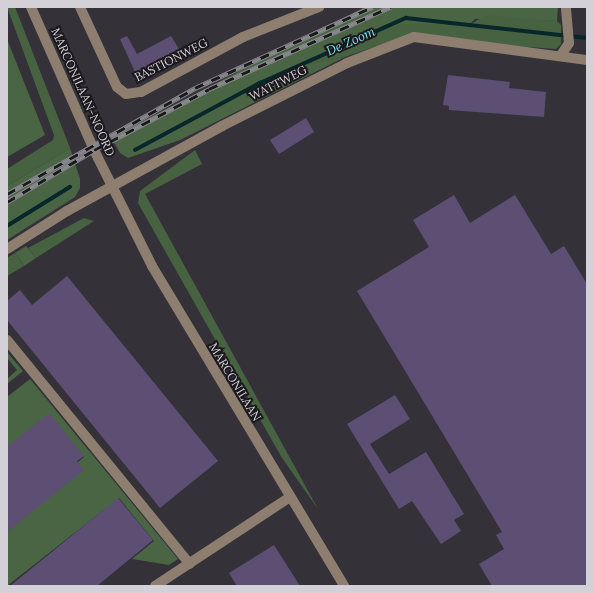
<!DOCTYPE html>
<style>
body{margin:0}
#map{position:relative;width:594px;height:593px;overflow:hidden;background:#343139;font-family:Lora,serif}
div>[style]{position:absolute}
.green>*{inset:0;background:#4a6544}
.forest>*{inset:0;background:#476241}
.stream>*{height:3.5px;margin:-1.75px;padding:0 1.75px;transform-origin:1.75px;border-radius:1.75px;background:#07272b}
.building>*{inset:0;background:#5d4f74}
.minor>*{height:10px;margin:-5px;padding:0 5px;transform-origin:5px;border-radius:5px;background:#8d7e70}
.rail>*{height:4.5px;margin-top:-2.25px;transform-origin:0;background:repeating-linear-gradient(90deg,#1b191d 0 9px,#89878e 0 18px);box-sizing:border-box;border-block:1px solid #89878e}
span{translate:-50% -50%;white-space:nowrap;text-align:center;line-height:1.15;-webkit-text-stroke:4px #1b191d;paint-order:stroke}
.street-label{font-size:12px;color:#d3d1d7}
.water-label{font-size:13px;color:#7ddde7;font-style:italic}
.frame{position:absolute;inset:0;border:8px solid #d3d1d7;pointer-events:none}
</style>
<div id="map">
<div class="green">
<i style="clip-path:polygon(365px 7px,558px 7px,557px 21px,475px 19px,469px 25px,458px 23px,357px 39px,308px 64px,345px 57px,180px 140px,128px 158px,120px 153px,111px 137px)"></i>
<i style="clip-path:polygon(7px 39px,45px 135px,7px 157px)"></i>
<i style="clip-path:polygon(70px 148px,80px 179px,80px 188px,75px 197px,7px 240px,7px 186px)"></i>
<i style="clip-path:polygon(26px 246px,36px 258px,24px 266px,15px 253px)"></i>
<i style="clip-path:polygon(7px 352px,23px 371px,7px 384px,7px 379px,17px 370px,7px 358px)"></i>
<i style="clip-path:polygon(30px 379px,178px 559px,169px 565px,132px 559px,154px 541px,119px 498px,7px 586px,7px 519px,84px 457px,49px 414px,7px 449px,7px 397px)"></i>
</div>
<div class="forest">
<i style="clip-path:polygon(7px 7px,15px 7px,70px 148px,7px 186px,7px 169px,53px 140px,54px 135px)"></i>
<i style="clip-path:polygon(486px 15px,557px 21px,561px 25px,561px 44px,556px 49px,400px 38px,345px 57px,306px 65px,357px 39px,402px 24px,469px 25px)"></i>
<i style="clip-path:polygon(195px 150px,202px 164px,145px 194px,318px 509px,282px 458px,138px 203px,140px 191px)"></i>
<i style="clip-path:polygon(84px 218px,94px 221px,36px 258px,28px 248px)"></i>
<i style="clip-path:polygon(15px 253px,24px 266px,7px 276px,7px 258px)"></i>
</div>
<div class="stream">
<i style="left:135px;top:150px;width:142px;rotate:-28.2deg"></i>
<i style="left:260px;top:83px;width:160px;rotate:-24deg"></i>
<i style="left:406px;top:18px;width:182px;rotate:6.3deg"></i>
<i style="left:7px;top:226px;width:74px;rotate:-31.8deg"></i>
</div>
<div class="building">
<i style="clip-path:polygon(127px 36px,137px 54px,171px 36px,179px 49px,135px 72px,120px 39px)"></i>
<i style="clip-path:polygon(448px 75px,510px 82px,509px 88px,546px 92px,544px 117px,449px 110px,449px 106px,443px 105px)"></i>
<i style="clip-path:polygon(306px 118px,314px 132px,279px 154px,270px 140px)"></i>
<i style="clip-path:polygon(454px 195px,470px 223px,515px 195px,551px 254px,564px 246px,587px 284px,587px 586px,492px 586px,479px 564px,504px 549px,496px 535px,502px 532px,357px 291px,429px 247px,413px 220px)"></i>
<i style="clip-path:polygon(67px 276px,218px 461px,160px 508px,7px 320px,7px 301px,20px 290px,32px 305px)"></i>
<i style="clip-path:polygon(395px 395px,410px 419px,370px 444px,389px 474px,426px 452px,464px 514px,454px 520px,461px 531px,441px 544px,412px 501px,399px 509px,347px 424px)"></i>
<i style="clip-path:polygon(49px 413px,84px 456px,77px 461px,84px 470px,7px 532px,7px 447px)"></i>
<i style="clip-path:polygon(118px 498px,153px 540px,97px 586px,10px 586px)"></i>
<i style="clip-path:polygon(274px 545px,300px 586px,237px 586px,229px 573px)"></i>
</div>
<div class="minor">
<i style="left:31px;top:7px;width:156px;rotate:66.2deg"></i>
<i style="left:94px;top:150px;width:130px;rotate:63.4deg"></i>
<i style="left:152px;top:266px;width:373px;rotate:59deg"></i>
<i style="left:80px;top:7px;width:88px;rotate:65.2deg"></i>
<i style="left:117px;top:87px;width:11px;rotate:38deg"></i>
<i style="left:126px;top:94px;width:15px;rotate:-8deg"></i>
<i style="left:141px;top:92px;width:116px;rotate:-28.3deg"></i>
<i style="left:243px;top:37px;width:82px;rotate:-21.5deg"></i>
<i style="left:561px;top:55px;width:14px;rotate:-56deg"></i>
<i style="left:569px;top:43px;width:36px;rotate:-95deg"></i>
<i style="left:7px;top:249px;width:71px;rotate:-32.3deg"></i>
<i style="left:67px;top:211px;width:177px;rotate:-28.7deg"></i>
<i style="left:222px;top:126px;width:140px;rotate:-26.7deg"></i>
<i style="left:347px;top:63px;width:72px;rotate:-21.2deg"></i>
<i style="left:414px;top:37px;width:175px;rotate:7.6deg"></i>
<i style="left:7px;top:340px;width:289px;rotate:50.8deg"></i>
<i style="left:155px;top:586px;width:162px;rotate:-33.4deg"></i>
</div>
<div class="rail">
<i style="left:7px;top:194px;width:216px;rotate:-29.4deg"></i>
<i style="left:195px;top:88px;width:195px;rotate:-24.6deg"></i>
<i style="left:7px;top:202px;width:101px;rotate:-30.9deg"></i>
<i style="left:94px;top:150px;width:130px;rotate:-27.9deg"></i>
<i style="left:209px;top:89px;width:199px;rotate:-24.4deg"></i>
</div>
<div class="street-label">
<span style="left:171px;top:60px;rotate:-27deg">BASTIONWEG</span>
<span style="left:278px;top:83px;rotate:-27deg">WATTWEG</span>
<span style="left:83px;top:92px;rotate:66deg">MARCONILAAN-NOORD</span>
<span style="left:235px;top:382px;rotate:59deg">MARCONILAAN</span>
</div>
<div class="water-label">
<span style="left:351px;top:42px;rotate:-24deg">De Zoom</span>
</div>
<div class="frame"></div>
</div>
